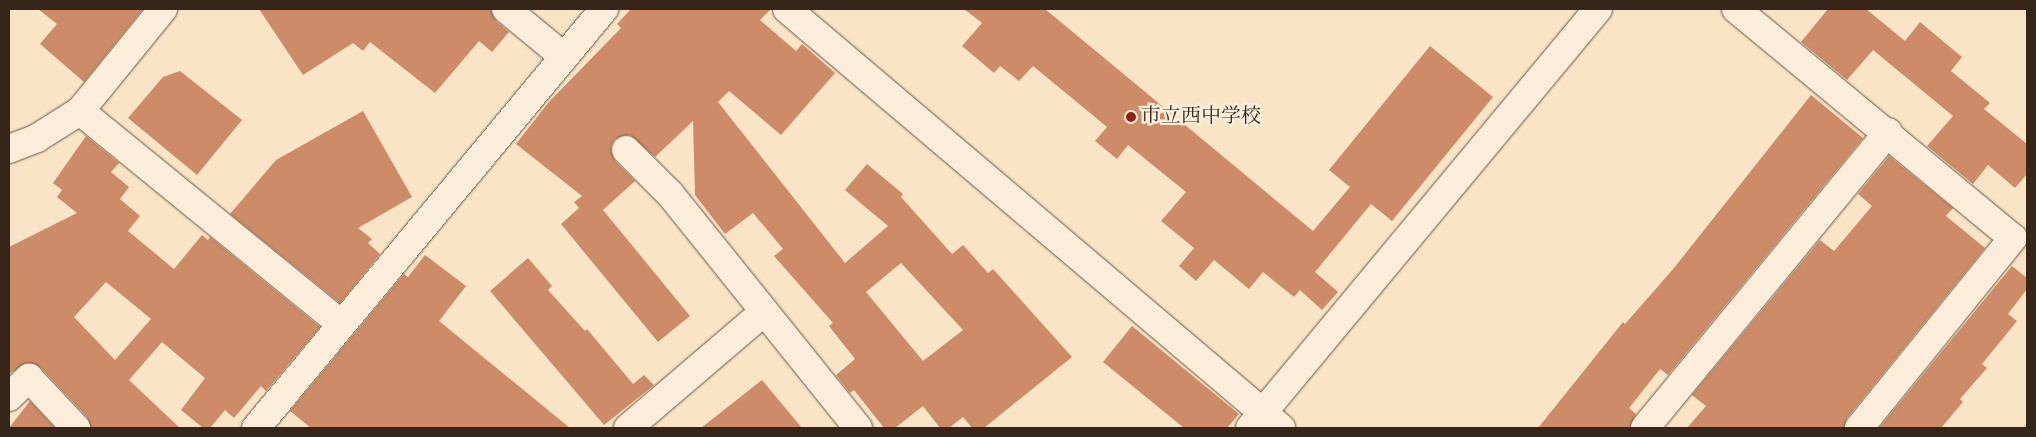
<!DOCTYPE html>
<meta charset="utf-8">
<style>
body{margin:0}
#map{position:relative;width:2036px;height:437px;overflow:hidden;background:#f9e4c6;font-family:Vollkorn,"Noto Serif JP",serif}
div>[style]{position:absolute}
.building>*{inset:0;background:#cd8b67}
.roads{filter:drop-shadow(0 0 1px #685544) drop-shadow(0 0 1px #685544)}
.minor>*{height:28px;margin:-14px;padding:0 14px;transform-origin:14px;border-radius:14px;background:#fbedda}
.dots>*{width:14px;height:14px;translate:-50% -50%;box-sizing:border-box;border:2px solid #fbedda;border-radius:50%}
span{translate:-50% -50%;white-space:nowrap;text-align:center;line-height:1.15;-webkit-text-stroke:5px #fbedda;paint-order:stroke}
.poi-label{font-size:20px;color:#382519}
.left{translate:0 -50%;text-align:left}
.frame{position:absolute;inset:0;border:10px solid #382519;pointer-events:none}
</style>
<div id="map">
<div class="building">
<i style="clip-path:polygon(38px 9px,143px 9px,84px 82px,40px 44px,57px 24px)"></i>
<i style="clip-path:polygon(259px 9px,491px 9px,496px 21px,509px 32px,492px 52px,479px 41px,435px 93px,370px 42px,363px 51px,353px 43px,303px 75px)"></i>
<i style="clip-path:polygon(evenodd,631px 9px,771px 9px,760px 20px,796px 51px,802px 44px,835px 73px,781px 135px,729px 91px,718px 102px,845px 263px,888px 226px,845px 190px,867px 164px,903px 194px,901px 197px,952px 254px,963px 245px,988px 273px,993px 269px,1072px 357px,984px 428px,972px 428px,963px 417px,949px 428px,940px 428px,923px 406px,895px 428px,884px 428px,854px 390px,850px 393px,836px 375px,855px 359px,829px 326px,833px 323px,774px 256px,783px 249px,753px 213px,725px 234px,695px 195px,693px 121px,655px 157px,630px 135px,615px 139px,611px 146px,615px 161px,635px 181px,603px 210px,690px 316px,658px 342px,561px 224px,579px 208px,574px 202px,582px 196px,516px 144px,548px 103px,621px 28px,617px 24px,631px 9px,901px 263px,963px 330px,923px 361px,866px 292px,901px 263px)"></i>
<i style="clip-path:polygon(964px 9px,1045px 9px,1313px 231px,1350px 187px,1329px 170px,1430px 46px,1493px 97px,1392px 221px,1371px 204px,1315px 272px,1338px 292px,1322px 310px,1300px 290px,1294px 297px,1263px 272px,1249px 289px,1214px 260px,1196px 281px,1179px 266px,1194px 248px,1161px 221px,1186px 192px,1128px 145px,1117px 159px,1095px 141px,1107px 127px,1033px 66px,1019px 81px,1000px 66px,994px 73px,962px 46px,982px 23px)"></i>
<i style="clip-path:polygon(1828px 9px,1866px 9px,1905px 41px,1920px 22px,1962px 57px,1951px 71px,1990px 103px,1984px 109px,2027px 144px,2027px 174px,2015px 188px,1988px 165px,1973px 184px,1927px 146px,1953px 116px,1873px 50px,1847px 80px,1801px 42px)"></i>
<i style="clip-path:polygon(180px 71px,242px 120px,197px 175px,128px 118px,163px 77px)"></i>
<i style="clip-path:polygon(1811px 95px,1863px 138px,1668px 375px,1660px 369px,1629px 408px,1636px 414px,1630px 428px,1538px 428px,1623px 322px,1625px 324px,1674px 268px)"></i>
<i style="clip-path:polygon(363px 111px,412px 197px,358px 228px,372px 239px,368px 243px,380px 254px,340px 303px,230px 214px,276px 160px)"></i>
<i style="clip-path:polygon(evenodd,86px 136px,119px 163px,111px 172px,129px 187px,120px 199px,140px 216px,128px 231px,174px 269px,202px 235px,208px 240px,210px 237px,320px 327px,266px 391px,261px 386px,234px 418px,225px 410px,210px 428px,203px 428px,181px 410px,205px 378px,162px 342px,129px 380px,180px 428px,91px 428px,87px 417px,40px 367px,26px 363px,9px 374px,9px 247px,77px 213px,57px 197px,62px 190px,53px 183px,86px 136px,106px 282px,151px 319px,115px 360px,74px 317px,106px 282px)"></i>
<i style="clip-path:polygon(1889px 156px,1953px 208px,1946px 216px,1985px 248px,1847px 418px,1844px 428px,1687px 428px,1706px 406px,1692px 395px,1820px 240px,1834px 251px,1872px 206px,1858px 194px)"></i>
<i style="clip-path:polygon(425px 255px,466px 286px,439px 321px,570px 428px,311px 428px,290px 411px,404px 274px,408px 277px)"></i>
<i style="clip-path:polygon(528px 258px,552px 286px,548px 290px,585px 331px,587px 329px,633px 384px,644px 375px,654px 385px,604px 425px,490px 291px)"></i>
<i style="clip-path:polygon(2012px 266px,2027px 278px,2027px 289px,2008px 314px,2017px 321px,1982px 364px,1987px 368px,1960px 399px,1963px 402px,1941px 428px,1879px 428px)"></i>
<i style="clip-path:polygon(1132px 326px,1239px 414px,1227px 428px,1184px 428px,1103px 362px)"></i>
<i style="clip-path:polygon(762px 380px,802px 428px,701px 428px)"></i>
<i style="clip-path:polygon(30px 401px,55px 428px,9px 428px)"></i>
</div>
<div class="roads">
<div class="minor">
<i style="left:506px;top:9px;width:75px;rotate:39.6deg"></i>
<i style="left:787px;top:9px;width:648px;rotate:40.3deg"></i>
<i style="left:1736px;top:9px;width:359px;rotate:39.6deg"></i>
<i style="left:2013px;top:238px;width:245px;rotate:129deg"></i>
<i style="left:80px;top:111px;width:337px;rotate:39.2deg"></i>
<i style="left:9px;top:149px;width:30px;rotate:-21deg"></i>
<i style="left:37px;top:138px;width:51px;rotate:-32.1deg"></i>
<i style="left:80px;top:111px;width:132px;rotate:-50.9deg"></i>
<i style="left:626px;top:150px;width:62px;rotate:45deg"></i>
<i style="left:670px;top:194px;width:300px;rotate:51.2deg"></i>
<i style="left:9px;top:397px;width:28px;rotate:-44deg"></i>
<i style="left:29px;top:378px;width:69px;rotate:46.8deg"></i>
<i style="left:256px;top:428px;width:545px;rotate:-50.29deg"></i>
<i style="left:628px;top:428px;width:179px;rotate:-40.5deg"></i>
<i style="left:1250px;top:428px;width:545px;rotate:-50.29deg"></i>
<i style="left:1645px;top:428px;width:383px;rotate:-50.6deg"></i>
</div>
</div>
<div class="dots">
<i style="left:1131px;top:117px;background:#8f2418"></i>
</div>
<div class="poi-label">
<span class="left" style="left:1141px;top:117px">市立西中学校</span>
</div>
<div class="frame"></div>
</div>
